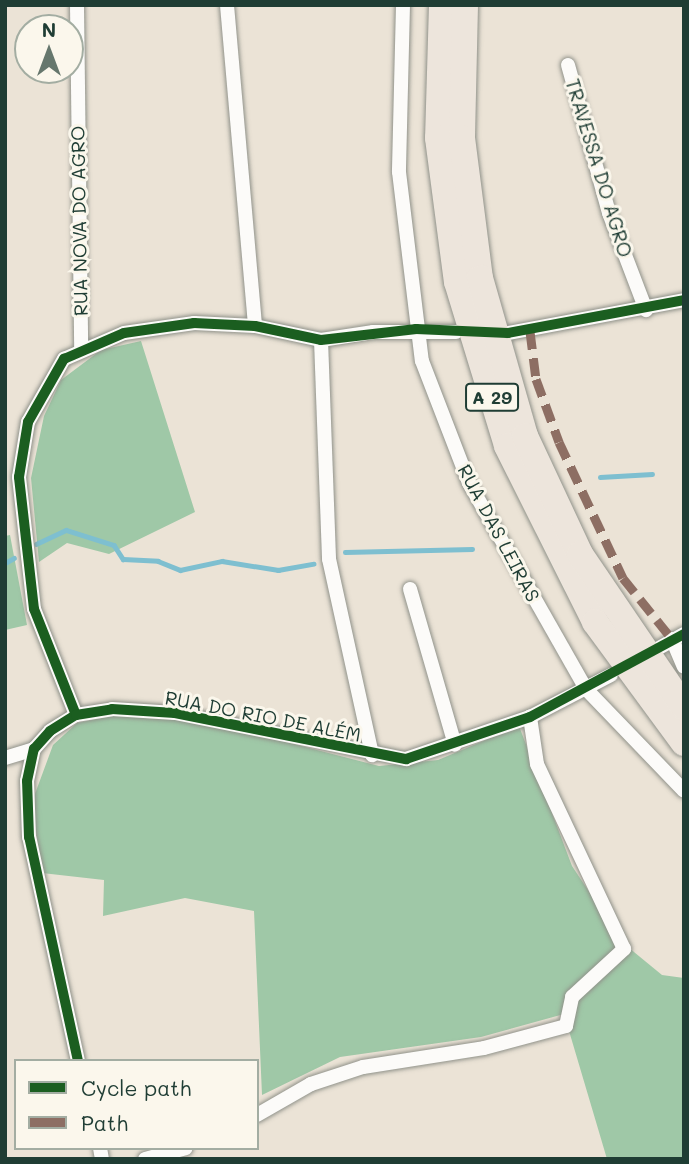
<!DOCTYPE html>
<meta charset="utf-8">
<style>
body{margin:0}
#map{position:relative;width:689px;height:1164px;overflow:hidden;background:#ebe3d6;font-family:Mali,sans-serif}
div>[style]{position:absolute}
.forest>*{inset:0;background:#9fc8a7}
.stream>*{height:4.5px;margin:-2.25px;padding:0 2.25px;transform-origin:2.25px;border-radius:2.25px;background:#7ebfd0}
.roads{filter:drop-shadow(0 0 2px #90928a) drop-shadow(0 0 2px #90928a)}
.minor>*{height:14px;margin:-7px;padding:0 7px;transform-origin:7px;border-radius:7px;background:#fcfbf9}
.motorway>*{height:26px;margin:-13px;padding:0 13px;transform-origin:13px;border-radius:13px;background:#ede5dc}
.quiet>*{height:9px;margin-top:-4.5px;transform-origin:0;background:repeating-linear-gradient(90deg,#8d6e63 0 18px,transparent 0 27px)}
.cycleway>*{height:10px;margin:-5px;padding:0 5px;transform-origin:5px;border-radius:5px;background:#1b5e20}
span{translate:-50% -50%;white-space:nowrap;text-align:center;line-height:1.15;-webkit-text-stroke:6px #fbf7ec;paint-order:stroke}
.shield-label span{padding:2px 5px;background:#fbf7ec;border:2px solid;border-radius:5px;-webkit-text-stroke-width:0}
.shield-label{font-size:18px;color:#1f3d34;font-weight:700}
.street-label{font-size:19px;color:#1f3d34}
.frame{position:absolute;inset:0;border:7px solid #1f3d34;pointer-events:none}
.legend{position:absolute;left:14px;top:1059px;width:245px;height:91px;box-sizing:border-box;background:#fbf7ec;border:2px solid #a3ada2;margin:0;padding:9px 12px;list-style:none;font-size:21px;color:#1f3d34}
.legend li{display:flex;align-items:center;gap:14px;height:35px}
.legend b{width:35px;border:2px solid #a3ada2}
.north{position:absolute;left:14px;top:14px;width:70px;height:70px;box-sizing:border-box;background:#fbf7ec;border:2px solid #a3ada2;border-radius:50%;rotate:0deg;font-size:19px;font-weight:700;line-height:28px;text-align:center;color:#1f3d34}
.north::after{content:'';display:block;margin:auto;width:24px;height:32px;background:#66776d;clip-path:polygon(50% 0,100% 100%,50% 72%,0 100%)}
</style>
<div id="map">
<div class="forest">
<i style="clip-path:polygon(141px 341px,195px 512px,109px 554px,67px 543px,39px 562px,31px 478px,44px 416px,61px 380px,101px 350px)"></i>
<i style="clip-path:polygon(10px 535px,27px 625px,5px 630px,5px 536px)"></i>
<i style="clip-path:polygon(112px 716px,197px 719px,379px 766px,438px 760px,519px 726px,572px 866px,623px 943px,662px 975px,684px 978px,684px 1159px,607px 1159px,564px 1014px,481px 1037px,340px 1057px,262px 1095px,254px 911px,185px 898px,103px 916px,104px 880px,42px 873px,32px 802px,53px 745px,77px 723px)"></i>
</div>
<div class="stream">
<i style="left:600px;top:477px;width:52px;rotate:-3.3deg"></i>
<i style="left:36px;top:544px;width:33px;rotate:-25deg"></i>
<i style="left:66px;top:530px;width:50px;rotate:17.4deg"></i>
<i style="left:114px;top:545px;width:17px;rotate:57deg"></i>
<i style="left:123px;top:559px;width:35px;rotate:3deg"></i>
<i style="left:158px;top:561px;width:24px;rotate:22deg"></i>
<i style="left:180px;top:570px;width:43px;rotate:-12.1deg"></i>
<i style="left:222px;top:561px;width:57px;rotate:9.1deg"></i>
<i style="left:278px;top:570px;width:36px;rotate:-10deg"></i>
<i style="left:345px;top:552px;width:127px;rotate:-1.4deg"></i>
<i style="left:5px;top:563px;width:10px;rotate:-29deg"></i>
</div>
<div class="roads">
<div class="minor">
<i style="left:77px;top:5px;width:344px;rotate:89.3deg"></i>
<i style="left:227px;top:5px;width:322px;rotate:85deg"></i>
<i style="left:403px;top:5px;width:167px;rotate:91.4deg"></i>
<i style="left:399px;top:172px;width:190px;rotate:83.1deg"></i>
<i style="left:422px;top:361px;width:131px;rotate:68.9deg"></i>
<i style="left:469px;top:483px;width:237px;rotate:60.4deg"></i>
<i style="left:586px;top:689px;width:141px;rotate:46.1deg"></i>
<i style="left:568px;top:65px;width:154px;rotate:74.5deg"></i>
<i style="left:609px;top:213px;width:104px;rotate:69.1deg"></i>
<i style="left:508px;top:333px;width:179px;rotate:-10.6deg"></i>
<i style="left:321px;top:340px;width:219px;rotate:87.9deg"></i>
<i style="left:329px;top:559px;width:201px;rotate:77.6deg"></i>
<i style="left:410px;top:589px;width:162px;rotate:73.9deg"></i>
<i style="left:672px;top:639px;width:30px;rotate:67deg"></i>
<i style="left:657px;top:649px;width:31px;rotate:-29deg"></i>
<i style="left:76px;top:715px;width:114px;rotate:-111.6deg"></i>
<i style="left:34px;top:609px;width:133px;rotate:-96.5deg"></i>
<i style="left:19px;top:477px;width:56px;rotate:-80.7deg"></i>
<i style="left:28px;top:422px;width:73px;rotate:-60.3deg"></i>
<i style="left:64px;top:359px;width:65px;rotate:-23.4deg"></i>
<i style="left:124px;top:333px;width:71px;rotate:-8.1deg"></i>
<i style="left:194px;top:323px;width:61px;rotate:2.8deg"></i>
<i style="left:255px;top:326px;width:67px;rotate:12deg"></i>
<i style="left:321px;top:340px;width:53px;rotate:-8.7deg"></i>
<i style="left:373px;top:332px;width:83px"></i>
<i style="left:5px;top:758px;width:30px;rotate:-17deg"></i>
<i style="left:78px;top:1061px;width:229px;rotate:-102.3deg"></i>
<i style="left:29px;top:837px;width:56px;rotate:-92deg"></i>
<i style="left:27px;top:781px;width:33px;rotate:-78deg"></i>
<i style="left:34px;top:749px;width:24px;rotate:-48deg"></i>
<i style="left:50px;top:731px;width:31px;rotate:-32deg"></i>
<i style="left:76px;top:715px;width:36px;rotate:-9deg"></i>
<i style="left:112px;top:709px;width:63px;rotate:3.6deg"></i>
<i style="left:175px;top:713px;width:236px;rotate:11.3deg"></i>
<i style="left:406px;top:759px;width:131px;rotate:-18.7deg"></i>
<i style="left:530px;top:717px;width:91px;rotate:-27.4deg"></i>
<i style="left:257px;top:1115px;width:62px;rotate:-29.9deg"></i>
<i style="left:311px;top:1084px;width:55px;rotate:-18.1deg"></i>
<i style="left:363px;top:1067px;width:122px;rotate:-8.9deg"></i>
<i style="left:484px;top:1048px;width:85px;rotate:-15deg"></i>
<i style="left:566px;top:1026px;width:30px;rotate:-78deg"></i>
<i style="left:572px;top:997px;width:71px;rotate:-42.7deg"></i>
<i style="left:624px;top:949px;width:204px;rotate:-115.2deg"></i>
<i style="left:537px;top:764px;width:48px;rotate:-98.5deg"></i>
<i style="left:100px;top:1148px;width:11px;rotate:80deg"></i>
<i style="left:145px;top:1159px;width:42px;rotate:-15deg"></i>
</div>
<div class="motorway">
<i style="left:442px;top:5px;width:133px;rotate:91.7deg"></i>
<i style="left:438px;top:138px;width:145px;rotate:82.5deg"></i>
<i style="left:457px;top:282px;width:171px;rotate:73deg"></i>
<i style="left:507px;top:446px;width:197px;rotate:63.4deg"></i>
<i style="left:595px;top:622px;width:150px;rotate:53.7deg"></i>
<i style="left:465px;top:5px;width:133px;rotate:91.3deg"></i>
<i style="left:462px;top:138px;width:141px;rotate:82.7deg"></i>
<i style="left:480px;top:278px;width:164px;rotate:74.1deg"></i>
<i style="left:525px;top:436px;width:130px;rotate:65deg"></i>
<i style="left:580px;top:554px;width:185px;rotate:55.8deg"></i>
</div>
</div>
<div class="quiet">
<i style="left:530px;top:331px;width:48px;rotate:82.9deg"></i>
<i style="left:536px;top:379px;width:67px;rotate:69.9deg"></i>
<i style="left:559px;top:442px;width:150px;rotate:64.8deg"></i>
<i style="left:623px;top:578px;width:78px;rotate:51.2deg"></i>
</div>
<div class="cycleway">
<i style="left:76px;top:715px;width:114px;rotate:-111.6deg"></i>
<i style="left:34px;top:609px;width:133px;rotate:-96.5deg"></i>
<i style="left:19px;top:477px;width:56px;rotate:-80.7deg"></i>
<i style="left:28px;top:422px;width:73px;rotate:-60.3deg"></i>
<i style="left:64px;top:359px;width:65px;rotate:-23.4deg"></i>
<i style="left:124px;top:333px;width:71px;rotate:-8.1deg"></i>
<i style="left:194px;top:323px;width:61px;rotate:2.8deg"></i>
<i style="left:255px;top:326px;width:67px;rotate:12deg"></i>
<i style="left:321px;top:340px;width:96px;rotate:-6.6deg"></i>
<i style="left:416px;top:329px;width:92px;rotate:2.5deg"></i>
<i style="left:508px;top:333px;width:179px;rotate:-10.6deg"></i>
<i style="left:78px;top:1061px;width:229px;rotate:-102.3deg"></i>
<i style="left:29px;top:837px;width:56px;rotate:-92deg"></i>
<i style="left:27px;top:781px;width:33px;rotate:-78deg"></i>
<i style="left:34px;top:749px;width:24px;rotate:-48deg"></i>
<i style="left:50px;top:731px;width:31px;rotate:-32deg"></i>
<i style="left:76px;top:715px;width:36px;rotate:-9deg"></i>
<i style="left:112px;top:709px;width:63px;rotate:3.6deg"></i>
<i style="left:175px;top:713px;width:236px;rotate:11.3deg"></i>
<i style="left:406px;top:759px;width:131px;rotate:-18.7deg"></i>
<i style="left:530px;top:717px;width:175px;rotate:-28.3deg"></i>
</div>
<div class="shield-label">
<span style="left:492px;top:397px">A 29</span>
</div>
<div class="street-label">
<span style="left:599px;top:168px;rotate:73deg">TRAVESSA DO AGRO</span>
<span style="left:79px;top:221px;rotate:-91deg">RUA NOVA DO AGRO</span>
<span style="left:499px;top:533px;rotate:62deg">RUA DAS LEIRAS</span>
<span style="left:263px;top:716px;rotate:11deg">RUA DO RIO DE ALÉM</span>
</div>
<div class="frame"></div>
<ul class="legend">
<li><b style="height:9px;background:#1b5e20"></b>Cycle path</li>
<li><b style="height:9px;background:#8d6e63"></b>Path</li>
</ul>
<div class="north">N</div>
</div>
